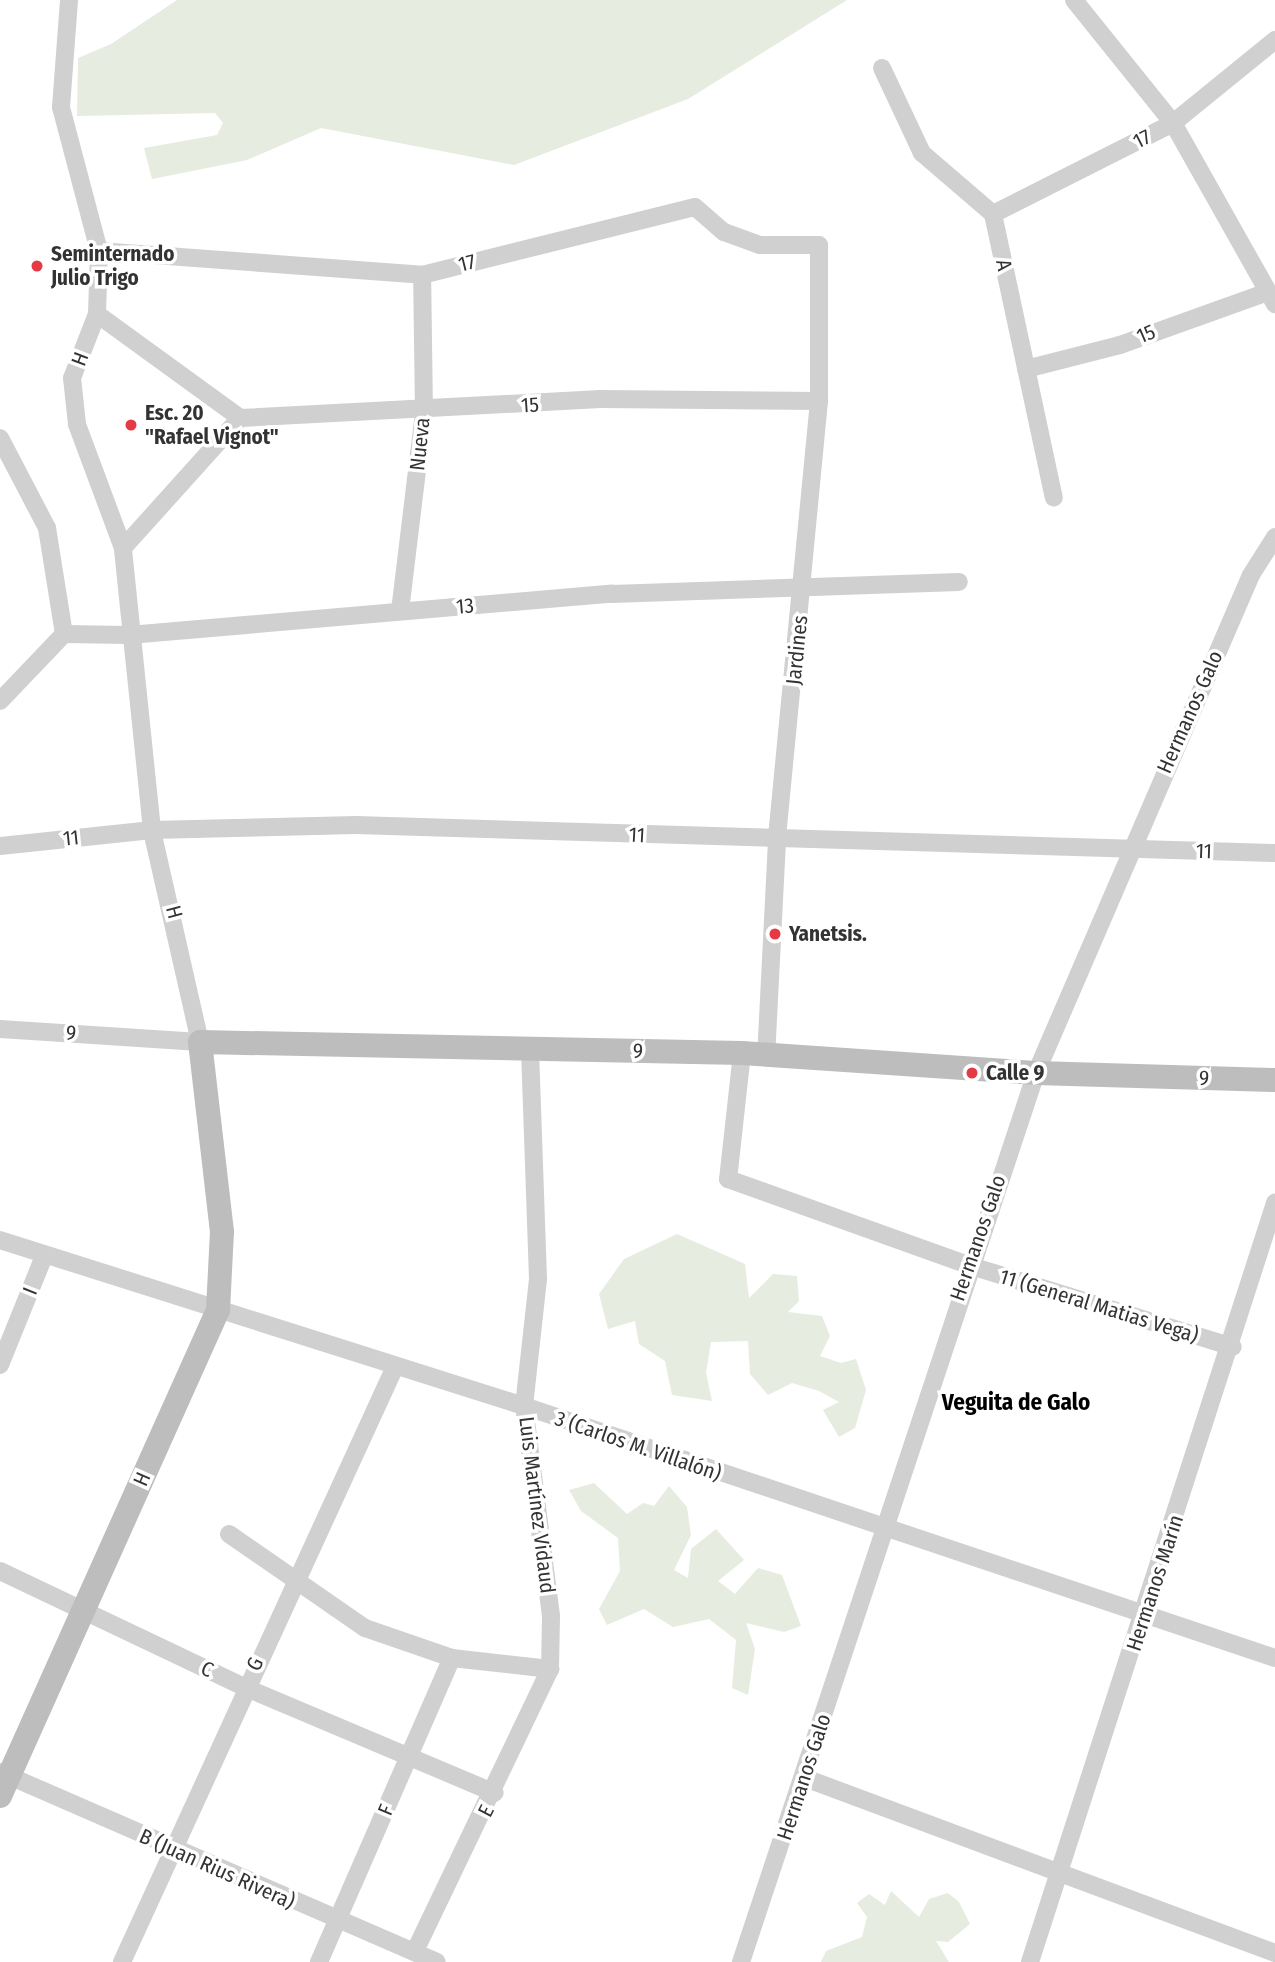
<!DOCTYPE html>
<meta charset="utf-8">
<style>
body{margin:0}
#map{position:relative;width:1275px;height:1962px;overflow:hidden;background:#fff;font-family:"Fira Sans Condensed",sans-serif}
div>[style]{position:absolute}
.green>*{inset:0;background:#e6ecdf}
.street>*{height:18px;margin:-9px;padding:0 9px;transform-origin:9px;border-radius:9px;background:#d0d0d0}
.secondary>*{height:24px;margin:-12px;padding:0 12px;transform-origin:12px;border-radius:12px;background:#bdbdbd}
.dots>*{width:19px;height:19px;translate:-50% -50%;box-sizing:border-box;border:4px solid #fff;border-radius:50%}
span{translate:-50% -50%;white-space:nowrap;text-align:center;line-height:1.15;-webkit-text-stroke:7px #fff;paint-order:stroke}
.street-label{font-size:21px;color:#333}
.poi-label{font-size:21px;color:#333;font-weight:700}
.left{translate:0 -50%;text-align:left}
.neighbourhood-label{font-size:23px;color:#000;font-weight:700}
</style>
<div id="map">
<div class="green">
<i style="clip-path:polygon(177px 0,847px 0,688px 99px,514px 165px,321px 128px,247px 160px,152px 179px,144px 148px,217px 135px,223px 123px,215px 113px,77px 116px,78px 58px,111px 44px)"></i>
<i style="clip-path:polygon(677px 1234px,745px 1264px,749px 1298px,773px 1274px,797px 1276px,799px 1301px,788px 1312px,822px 1316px,830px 1336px,820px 1356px,841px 1363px,856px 1359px,866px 1390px,855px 1428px,839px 1437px,823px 1410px,839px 1402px,819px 1391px,792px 1383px,768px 1395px,750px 1374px,748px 1341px,711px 1342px,706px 1373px,712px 1401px,672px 1395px,665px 1361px,639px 1344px,635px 1321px,608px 1329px,599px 1294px,624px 1259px)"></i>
<i style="clip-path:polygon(594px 1483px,627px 1514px,643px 1503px,654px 1506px,669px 1486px,687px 1507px,691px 1535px,674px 1570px,688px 1578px,691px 1549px,716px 1529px,744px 1560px,718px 1581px,735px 1594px,758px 1568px,782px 1575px,801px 1626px,784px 1632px,746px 1623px,755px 1649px,748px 1695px,732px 1688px,736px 1640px,709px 1619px,673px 1627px,644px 1609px,607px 1625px,599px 1609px,620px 1571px,618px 1538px,581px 1511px,569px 1490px)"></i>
<i style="clip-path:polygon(891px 1891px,919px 1917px,929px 1899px,948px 1893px,959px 1902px,970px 1924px,948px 1942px,936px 1941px,949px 1962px,821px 1962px,826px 1951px,862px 1937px,867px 1917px,857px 1903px,869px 1894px,885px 1905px)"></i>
</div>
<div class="street">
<i style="left:1074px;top:0;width:158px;rotate:51.2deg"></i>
<i style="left:1173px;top:123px;width:208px;rotate:60.6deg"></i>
<i style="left:882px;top:68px;width:94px;rotate:64.8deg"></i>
<i style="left:922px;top:153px;width:94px;rotate:40.7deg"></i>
<i style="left:993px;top:214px;width:290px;rotate:77.9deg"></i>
<i style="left:993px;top:214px;width:202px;rotate:-26.8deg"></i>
<i style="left:1173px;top:123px;width:132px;rotate:-39.1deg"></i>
<i style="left:99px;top:251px;width:324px;rotate:4.2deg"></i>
<i style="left:422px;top:275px;width:281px;rotate:-14deg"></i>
<i style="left:695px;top:207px;width:38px;rotate:41deg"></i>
<i style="left:724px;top:232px;width:38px;rotate:20deg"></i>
<i style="left:760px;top:245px;width:59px"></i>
<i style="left:819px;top:245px;width:156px;rotate:90deg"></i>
<i style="left:819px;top:401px;width:442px;rotate:95.5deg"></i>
<i style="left:777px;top:841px;width:214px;rotate:92.9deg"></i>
<i style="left:97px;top:314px;width:177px;rotate:36deg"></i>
<i style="left:240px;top:418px;width:175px;rotate:132deg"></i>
<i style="left:1026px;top:369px;width:97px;rotate:-14.3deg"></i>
<i style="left:1120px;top:345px;width:154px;rotate:-19.7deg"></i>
<i style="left:240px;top:418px;width:361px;rotate:-3deg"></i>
<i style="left:600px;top:399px;width:219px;rotate:0.5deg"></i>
<i style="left:0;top:438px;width:102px;rotate:62.4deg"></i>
<i style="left:47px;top:528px;width:107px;rotate:80.9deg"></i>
<i style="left:400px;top:611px;width:200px;rotate:-83.1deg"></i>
<i style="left:424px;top:412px;width:137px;rotate:-90.8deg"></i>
<i style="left:0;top:701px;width:93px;rotate:-46.3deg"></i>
<i style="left:64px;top:634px;width:65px;rotate:0.9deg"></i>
<i style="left:129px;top:635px;width:485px;rotate:-4.9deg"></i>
<i style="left:612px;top:594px;width:347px;rotate:-2deg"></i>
<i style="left:0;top:846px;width:153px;rotate:-6deg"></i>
<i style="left:152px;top:830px;width:204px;rotate:-1.4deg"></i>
<i style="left:356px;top:825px;width:919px;rotate:1.75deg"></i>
<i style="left:0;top:1029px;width:200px;rotate:3.7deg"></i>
<i style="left:200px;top:1042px;width:217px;rotate:-102.8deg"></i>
<i style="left:152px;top:830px;width:283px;rotate:-95.9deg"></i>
<i style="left:123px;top:548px;width:132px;rotate:-110.4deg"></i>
<i style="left:77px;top:424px;width:46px;rotate:-96.2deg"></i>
<i style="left:72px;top:378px;width:69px;rotate:-68.7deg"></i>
<i style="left:97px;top:314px;width:63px;rotate:-88.2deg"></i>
<i style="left:99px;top:251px;width:149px;rotate:-104.8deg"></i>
<i style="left:61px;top:107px;width:107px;rotate:-85.7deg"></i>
<i style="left:742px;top:1053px;width:127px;rotate:96.3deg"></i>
<i style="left:728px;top:1179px;width:255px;rotate:19.7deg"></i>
<i style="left:968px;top:1265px;width:277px;rotate:17.2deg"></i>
<i style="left:0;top:1240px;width:550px;rotate:17.58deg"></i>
<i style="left:524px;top:1406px;width:792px;rotate:18.55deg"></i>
<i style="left:0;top:1365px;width:118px;rotate:-68deg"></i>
<i style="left:229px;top:1534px;width:165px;rotate:34.7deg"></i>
<i style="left:365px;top:1628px;width:92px;rotate:19deg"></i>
<i style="left:452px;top:1658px;width:99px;rotate:6.4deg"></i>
<i style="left:0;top:1571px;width:270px;rotate:25.4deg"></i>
<i style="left:244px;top:1687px;width:272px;rotate:22.9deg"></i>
<i style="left:0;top:1772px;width:476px;rotate:23.5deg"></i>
<i style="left:805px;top:1778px;width:502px;rotate:20.42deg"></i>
<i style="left:415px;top:1951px;width:313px;rotate:-64.4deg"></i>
<i style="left:550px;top:1669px;width:53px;rotate:-88.9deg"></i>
<i style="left:551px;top:1616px;width:212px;rotate:-97.3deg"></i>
<i style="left:524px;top:1406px;width:128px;rotate:-83.7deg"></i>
<i style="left:538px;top:1279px;width:231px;rotate:-92deg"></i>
<i style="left:122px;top:1962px;width:652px;rotate:-65.36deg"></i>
<i style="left:319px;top:1962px;width:332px;rotate:-66.4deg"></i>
<i style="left:741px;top:1962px;width:937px;rotate:-71.64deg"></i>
<i style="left:1036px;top:1073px;width:542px;rotate:-66.65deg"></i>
<i style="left:1251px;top:575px;width:45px;rotate:-57.7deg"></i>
<i style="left:1030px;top:1962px;width:798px;rotate:-72.11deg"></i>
</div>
<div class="secondary">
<i style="left:0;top:1796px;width:533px;rotate:-65.84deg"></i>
<i style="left:218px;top:1310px;width:78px;rotate:-87.1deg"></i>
<i style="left:222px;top:1232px;width:191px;rotate:-96.6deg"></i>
<i style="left:200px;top:1042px;width:542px;rotate:1.16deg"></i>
<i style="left:742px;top:1053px;width:295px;rotate:3.9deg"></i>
<i style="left:1036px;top:1073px;width:239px;rotate:1.7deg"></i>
</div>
<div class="dots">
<i style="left:37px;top:266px;background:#e63946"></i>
<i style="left:131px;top:425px;background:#e63946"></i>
<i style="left:775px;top:934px;background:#e63946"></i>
<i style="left:972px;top:1073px;background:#e63946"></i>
</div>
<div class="street-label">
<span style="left:1142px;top:139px;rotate:-27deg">17</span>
<span style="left:467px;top:263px;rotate:-14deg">17</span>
<span style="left:1004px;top:265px;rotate:78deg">A</span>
<span style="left:1146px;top:334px;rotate:-23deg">15</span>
<span style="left:80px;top:359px;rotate:-69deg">H</span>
<span style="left:530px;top:405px;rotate:-4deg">15</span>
<span style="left:420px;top:444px;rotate:-84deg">Nueva</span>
<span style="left:465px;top:606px;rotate:-5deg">13</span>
<span style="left:797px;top:650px;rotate:-84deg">Jardines</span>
<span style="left:1190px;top:712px;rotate:-66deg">Hermanos Galo</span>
<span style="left:637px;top:835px;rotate:3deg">11</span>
<span style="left:71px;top:838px;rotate:-6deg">11</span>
<span style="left:1204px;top:851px;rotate:2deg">11</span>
<span style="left:174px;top:912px;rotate:75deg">H</span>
<span style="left:71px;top:1033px;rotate:4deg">9</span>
<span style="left:638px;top:1051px;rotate:1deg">9</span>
<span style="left:1204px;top:1078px;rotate:2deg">9</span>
<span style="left:978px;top:1238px;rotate:-71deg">Hermanos Galo</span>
<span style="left:30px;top:1291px;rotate:-68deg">I</span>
<span style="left:1099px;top:1306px;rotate:17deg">11 (General Matias Vega)</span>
<span style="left:638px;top:1446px;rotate:19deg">3 (Carlos M. Villalón)</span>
<span style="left:142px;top:1479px;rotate:-66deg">H</span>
<span style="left:537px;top:1505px;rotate:83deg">Luis Martínez Vidaud</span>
<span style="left:1155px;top:1583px;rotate:-72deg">Hermanos Marín</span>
<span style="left:255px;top:1664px;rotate:-64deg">G</span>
<span style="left:207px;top:1669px;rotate:26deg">C</span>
<span style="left:804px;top:1777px;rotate:-72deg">Hermanos Galo</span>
<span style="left:386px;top:1810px;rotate:-67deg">F</span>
<span style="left:486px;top:1811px;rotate:-63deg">E</span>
<span style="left:217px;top:1869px;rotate:24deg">B (Juan Rius Rivera)</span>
</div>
<div class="poi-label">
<span class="left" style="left:51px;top:266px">Seminternado<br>Julio Trigo</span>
<span class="left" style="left:145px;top:425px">Esc. 20<br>"Rafael Vignot"</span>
<span class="left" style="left:789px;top:934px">Yanetsis.</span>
<span class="left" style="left:986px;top:1073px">Calle 9</span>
</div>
<div class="neighbourhood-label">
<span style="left:1016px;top:1402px">Veguita de Galo</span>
</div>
</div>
